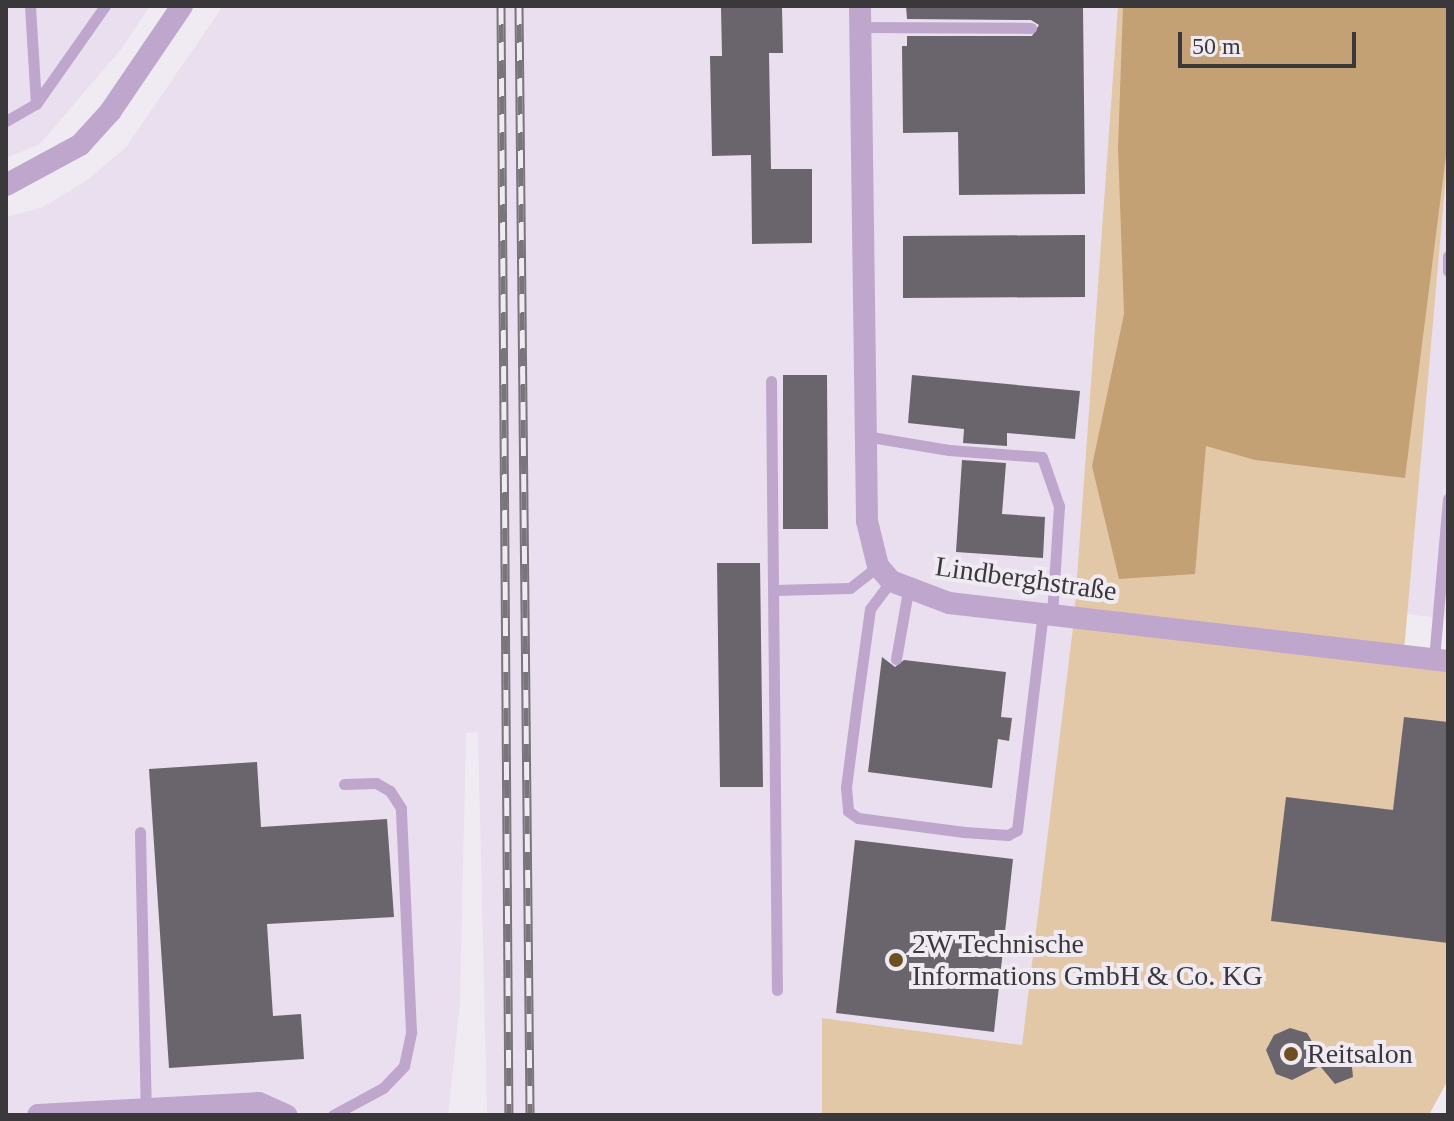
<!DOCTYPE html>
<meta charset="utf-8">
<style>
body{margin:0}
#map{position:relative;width:1454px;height:1121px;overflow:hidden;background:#f0ebf3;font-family:"Times New Roman",serif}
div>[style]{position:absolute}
.built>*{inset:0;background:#e9dfef}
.green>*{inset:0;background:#e2c8a6}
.forest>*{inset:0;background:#c3a175}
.building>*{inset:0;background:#6a656d}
.lane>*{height:11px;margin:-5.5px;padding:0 5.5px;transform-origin:5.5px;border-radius:5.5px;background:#bea6cc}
.street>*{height:22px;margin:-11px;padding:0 11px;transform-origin:11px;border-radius:11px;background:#bea6cc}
.rail>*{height:9px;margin-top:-4.5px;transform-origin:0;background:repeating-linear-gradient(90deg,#f0ebf3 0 18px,#79757b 0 36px);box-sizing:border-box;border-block:2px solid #79757b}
.dots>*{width:22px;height:22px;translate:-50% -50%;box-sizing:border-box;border:4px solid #f0ebf3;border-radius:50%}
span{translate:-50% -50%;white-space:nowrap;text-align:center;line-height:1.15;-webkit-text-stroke:8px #f0ebf3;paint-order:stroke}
.street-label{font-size:28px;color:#3b383c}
.poi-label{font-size:28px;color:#3b383c}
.left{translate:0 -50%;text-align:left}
.frame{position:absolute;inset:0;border:8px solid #3b383c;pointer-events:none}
.scale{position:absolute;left:1178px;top:32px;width:178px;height:36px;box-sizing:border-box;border:4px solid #3b383c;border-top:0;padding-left:10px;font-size:24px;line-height:28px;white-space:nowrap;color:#3b383c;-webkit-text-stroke:6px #f0ebf3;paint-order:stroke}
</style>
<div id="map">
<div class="built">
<i style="clip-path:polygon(6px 6px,150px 6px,122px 48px,40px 144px,6px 158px)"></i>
<i style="clip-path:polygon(223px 6px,1118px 6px,1074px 619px,1022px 1045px,822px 1018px,822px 1115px,487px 1115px,478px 732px,466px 733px,460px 1003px,448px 1115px,6px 1115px,6px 217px,43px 207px,86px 181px,126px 147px)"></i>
<i style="clip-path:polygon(1448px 153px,1448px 619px,1407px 614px)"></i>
</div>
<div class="green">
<i style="clip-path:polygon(1118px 6px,1448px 6px,1448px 153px,1404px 651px,1448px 664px,1448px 1080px,1429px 1115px,822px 1115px,822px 1018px,1022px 1045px,1074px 619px)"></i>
</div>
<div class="forest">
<i style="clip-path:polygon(1123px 6px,1448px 6px,1448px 140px,1405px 478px,1255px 460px,1206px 446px,1195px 574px,1119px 579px,1092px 466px,1124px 314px,1118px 148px)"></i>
</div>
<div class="building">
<i style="clip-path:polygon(906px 6px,1083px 6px,1085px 194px,959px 195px,958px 132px,903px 133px,902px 46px,907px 46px,907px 36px,1032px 36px,1039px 25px,1031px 20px,907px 19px)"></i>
<i style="clip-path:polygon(782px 7px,783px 53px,769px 53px,771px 169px,812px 169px,812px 243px,752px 244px,751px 155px,712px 156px,710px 56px,722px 56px,721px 8px)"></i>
<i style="clip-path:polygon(1085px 235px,1085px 297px,903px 298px,903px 236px)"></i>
<i style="clip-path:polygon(783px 375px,827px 375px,828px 529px,783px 529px)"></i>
<i style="clip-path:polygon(912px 375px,1080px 391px,1075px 439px,1007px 433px,1007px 446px,963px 443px,964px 429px,908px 423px)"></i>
<i style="clip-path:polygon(962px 460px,1006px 463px,1002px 514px,1045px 517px,1043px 558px,956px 552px)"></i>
<i style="clip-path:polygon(717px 563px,760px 563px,763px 787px,720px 787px)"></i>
<i style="clip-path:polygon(882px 657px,895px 667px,904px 660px,1006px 672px,1001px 717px,1012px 718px,1009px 741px,998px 739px,992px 788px,868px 772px)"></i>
<i style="clip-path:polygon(1404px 717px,1448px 722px,1448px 943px,1271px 921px,1286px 797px,1393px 810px)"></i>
<i style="clip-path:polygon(257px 762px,261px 827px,387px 819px,394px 917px,267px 924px,273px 1016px,301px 1014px,304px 1059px,169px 1068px,149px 769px)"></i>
<i style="clip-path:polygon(855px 840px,1013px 859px,994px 1032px,836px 1013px)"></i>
<i style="clip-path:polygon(1290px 1028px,1307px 1033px,1322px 1059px,1338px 1053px,1351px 1057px,1353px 1077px,1335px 1084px,1320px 1066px,1292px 1080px,1276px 1074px,1266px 1050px,1274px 1035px)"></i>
</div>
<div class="lane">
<i style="left:30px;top:6px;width:97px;rotate:86.5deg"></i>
<i style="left:860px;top:27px;width:171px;rotate:0.3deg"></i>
<i style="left:6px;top:121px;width:34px;rotate:-30deg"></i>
<i style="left:36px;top:104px;width:120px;rotate:-54.9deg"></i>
<i style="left:1448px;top:256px;width:15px;rotate:90deg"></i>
<i style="left:771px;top:381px;width:609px;rotate:89.44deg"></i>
<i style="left:865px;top:436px;width:85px;rotate:9.5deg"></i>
<i style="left:949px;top:450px;width:93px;rotate:4.3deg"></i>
<i style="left:1042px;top:457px;width:52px;rotate:70.9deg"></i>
<i style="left:1059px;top:506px;width:108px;rotate:93.7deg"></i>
<i style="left:891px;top:581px;width:35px;rotate:127deg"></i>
<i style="left:870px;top:609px;width:87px;rotate:97.9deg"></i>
<i style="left:858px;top:695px;width:93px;rotate:97.4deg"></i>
<i style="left:846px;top:787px;width:24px;rotate:85deg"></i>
<i style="left:848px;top:811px;width:12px;rotate:35deg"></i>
<i style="left:858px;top:818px;width:107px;rotate:7.5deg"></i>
<i style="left:964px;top:832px;width:44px;rotate:3.9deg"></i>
<i style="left:1008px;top:835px;width:10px;rotate:-29deg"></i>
<i style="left:1017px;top:830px;width:219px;rotate:-83.2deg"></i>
<i style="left:773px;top:590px;width:77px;rotate:-1.5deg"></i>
<i style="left:850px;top:588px;width:36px;rotate:-38deg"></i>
<i style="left:896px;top:659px;width:69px;rotate:-80deg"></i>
<i style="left:1434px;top:659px;width:161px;rotate:-85deg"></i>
<i style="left:140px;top:832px;width:277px;rotate:88.8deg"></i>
<i style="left:333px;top:1115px;width:57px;rotate:-28.4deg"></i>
<i style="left:383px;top:1088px;width:30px;rotate:-46deg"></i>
<i style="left:404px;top:1066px;width:35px;rotate:-78deg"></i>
<i style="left:411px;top:1032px;width:224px;rotate:-92.6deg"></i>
<i style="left:401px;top:808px;width:20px;rotate:-123deg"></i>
<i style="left:390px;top:791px;width:16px;rotate:-150deg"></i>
<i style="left:376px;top:783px;width:32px;rotate:178deg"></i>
</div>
<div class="street">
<i style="left:860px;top:6px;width:515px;rotate:89.22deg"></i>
<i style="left:867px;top:521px;width:46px;rotate:76.3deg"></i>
<i style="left:878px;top:566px;width:20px;rotate:49deg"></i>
<i style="left:891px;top:581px;width:62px;rotate:20.8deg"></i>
<i style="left:949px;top:603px;width:502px;rotate:6.63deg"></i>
<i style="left:6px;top:185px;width:84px;rotate:-28.4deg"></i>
<i style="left:80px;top:145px;width:45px;rotate:-47.7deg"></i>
<i style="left:110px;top:112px;width:128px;rotate:-55.8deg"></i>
<i style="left:38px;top:1115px;width:221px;rotate:-3.1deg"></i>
<i style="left:259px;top:1103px;width:30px;rotate:24deg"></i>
</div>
<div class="rail">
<i style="left:501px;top:6px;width:1109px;rotate:89.59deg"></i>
<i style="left:519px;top:6px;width:1109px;rotate:89.43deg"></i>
</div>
<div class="dots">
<i style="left:896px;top:960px;background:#6e4f24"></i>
<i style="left:1291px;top:1054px;background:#6e4f24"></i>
</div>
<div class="street-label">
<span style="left:1026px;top:579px;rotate:8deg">Lindberghstraße</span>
</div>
<div class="poi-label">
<span class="left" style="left:912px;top:960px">2W Technische<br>Informations GmbH &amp; Co. KG</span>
<span class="left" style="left:1307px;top:1054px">Reitsalon</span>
</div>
<div class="frame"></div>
<div class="scale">50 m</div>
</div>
